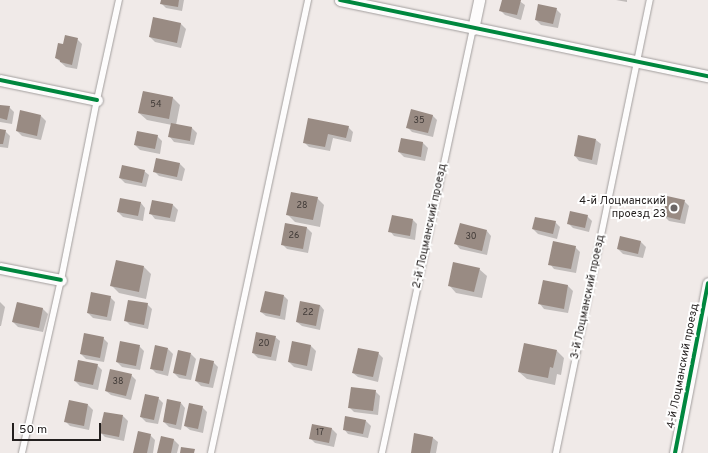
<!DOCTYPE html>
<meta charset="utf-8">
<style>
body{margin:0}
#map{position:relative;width:708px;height:453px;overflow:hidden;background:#f0eae8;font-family:Overpass,sans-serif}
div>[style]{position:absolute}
.shadow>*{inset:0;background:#0003}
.building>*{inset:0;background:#998b83}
.roads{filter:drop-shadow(0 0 1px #a29e9d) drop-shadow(0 0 1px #a29e9d)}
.lane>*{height:5.5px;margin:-2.75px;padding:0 2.75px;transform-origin:2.75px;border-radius:2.75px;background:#fdfcfc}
.street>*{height:11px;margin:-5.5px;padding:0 5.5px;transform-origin:5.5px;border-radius:5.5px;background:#fdfcfc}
.cycleway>*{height:4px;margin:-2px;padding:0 2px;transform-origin:2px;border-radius:2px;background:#00873e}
.dots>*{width:11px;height:11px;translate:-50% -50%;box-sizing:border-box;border:2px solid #fff;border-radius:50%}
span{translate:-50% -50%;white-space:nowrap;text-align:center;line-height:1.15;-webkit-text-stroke:4px #fff;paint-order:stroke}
.number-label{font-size:9px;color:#403a37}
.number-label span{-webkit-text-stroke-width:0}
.poi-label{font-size:11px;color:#231f1e}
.right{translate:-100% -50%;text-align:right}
.street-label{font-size:11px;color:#231f1e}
.scale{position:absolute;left:12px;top:423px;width:89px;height:18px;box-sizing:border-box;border:2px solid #231f1e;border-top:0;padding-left:5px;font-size:12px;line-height:14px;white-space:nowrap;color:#231f1e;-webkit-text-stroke:3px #fff;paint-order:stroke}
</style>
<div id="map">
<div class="shadow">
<i style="clip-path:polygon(162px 0,184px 0,182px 11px,166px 8px,161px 3px)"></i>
<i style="clip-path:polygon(503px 0,518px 0,525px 5px,521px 20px,505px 15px,500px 10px)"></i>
<i style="clip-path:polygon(616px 0,627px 0,627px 2px)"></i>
<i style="clip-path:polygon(556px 9px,561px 14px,558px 28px,541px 25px,536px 20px)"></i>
<i style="clip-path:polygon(154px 18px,181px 24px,186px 29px,181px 48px,155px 42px,150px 37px)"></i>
<i style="clip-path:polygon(77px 39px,82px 44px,77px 69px,66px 67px,56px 58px,64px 45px)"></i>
<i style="clip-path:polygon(143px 92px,173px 98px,180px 105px,176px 125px,192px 128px,197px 133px,194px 145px,174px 142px,170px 137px,172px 125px,147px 120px,139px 113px)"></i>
<i style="clip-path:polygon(0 106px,9px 107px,14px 112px,12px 124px,0 122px)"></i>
<i style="clip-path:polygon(432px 115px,437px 120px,433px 137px,412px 132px,407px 127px)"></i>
<i style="clip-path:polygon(41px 116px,46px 121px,41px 140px,22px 136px,17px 131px)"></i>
<i style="clip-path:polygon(348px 127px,353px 132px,351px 142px,333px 138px,330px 151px,309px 147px,304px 142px)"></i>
<i style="clip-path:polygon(0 130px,5px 131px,10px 136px,8px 148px,0 147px)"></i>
<i style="clip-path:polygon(157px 136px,162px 141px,160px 154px,140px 150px,135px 145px)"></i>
<i style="clip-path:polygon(596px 140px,601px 144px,597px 165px,579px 161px,575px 156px)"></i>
<i style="clip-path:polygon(423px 143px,428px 148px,425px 161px,404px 157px,399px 152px)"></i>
<i style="clip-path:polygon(180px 164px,185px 169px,182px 181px,159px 176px,154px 171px)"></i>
<i style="clip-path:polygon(144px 171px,149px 175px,146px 187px,125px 183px,120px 178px)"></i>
<i style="clip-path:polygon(317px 198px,324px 205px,320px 227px,295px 222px,287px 214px)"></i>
<i style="clip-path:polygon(684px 201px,689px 206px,685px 224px,669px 221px,664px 216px)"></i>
<i style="clip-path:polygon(141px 203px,145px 208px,143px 221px,123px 217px,118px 212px)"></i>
<i style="clip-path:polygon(173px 205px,178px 210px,175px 222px,155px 219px,151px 214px)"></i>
<i style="clip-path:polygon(587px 216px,592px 221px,589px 232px,573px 228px,568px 223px)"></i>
<i style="clip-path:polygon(413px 220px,417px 224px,415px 240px,394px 236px,390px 231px)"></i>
<i style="clip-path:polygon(555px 222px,560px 227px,557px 239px,538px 234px,533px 229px)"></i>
<i style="clip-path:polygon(286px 224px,307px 228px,312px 233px,308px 253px,287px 249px,282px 244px)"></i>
<i style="clip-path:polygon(487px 231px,491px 236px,487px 255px,460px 249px,456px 244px)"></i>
<i style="clip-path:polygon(641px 242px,646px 247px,643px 258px,623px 254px,618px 249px)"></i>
<i style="clip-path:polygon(575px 247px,580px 252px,576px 273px,554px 269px,550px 264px)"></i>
<i style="clip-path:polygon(144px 267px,151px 274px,146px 299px,119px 293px,112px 286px)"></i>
<i style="clip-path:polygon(479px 269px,487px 276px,482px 298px,456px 293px,449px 285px)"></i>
<i style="clip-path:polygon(544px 282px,568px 286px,573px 291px,568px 313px,544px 309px,540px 304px)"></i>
<i style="clip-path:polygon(284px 296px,288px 300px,285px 320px,266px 316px,261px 312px)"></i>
<i style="clip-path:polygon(110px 297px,115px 302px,111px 321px,93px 318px,88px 313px)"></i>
<i style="clip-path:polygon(0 302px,5px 307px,1px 326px,0 326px)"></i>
<i style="clip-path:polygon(17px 303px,43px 309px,48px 314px,43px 332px,18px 327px,13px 322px)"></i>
<i style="clip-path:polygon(147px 304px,152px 309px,148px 329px,130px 325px,125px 320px)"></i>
<i style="clip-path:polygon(320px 305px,324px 310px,320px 330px,302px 326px,297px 322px)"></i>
<i style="clip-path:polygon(275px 337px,280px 341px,276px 361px,258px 358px,253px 353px)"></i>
<i style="clip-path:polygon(103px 338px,108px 343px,104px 362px,86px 359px,81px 354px)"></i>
<i style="clip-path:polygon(293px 342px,311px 346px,316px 351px,312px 371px,294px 367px,289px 362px)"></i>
<i style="clip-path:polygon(139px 346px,144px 351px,140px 370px,122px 367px,117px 362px)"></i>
<i style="clip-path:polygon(168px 349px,173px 354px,168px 376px,156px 373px,151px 368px)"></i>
<i style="clip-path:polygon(557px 351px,564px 358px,561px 375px,557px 374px,555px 385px,527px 379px,519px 372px)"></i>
<i style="clip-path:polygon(378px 353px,383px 358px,378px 382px,358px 377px,353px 373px)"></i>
<i style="clip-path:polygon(191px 354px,196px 359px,191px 380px,179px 378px,174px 373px)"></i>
<i style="clip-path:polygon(213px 362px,218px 367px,213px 388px,201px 386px,196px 381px)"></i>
<i style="clip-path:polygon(97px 365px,102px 370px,98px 390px,80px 386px,75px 381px)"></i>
<i style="clip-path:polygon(131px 375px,136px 380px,131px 400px,111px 395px,106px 391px)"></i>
<i style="clip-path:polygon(375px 391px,380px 396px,378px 415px,354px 412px,349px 407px)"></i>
<i style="clip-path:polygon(158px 398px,163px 403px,158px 424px,146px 422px,141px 417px)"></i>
<i style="clip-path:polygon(181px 403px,185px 408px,181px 430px,169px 427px,164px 422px)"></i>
<i style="clip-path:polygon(88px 405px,93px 410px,89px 430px,70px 426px,65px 421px)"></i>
<i style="clip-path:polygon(202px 407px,207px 412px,203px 433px,190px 430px,185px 426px)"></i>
<i style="clip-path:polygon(123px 416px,128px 421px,124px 441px,105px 437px,100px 432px)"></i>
<i style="clip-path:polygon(366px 421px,371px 426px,368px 438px,348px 434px,344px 429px)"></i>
<i style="clip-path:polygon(332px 429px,337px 434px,334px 447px,315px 443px,310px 438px)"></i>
<i style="clip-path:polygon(150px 435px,155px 440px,153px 453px,134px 453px)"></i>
<i style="clip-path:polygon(415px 435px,433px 438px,438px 442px,436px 453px,412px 453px)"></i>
<i style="clip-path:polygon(162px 437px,174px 440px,179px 445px,177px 453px,158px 453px)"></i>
</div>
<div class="building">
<i style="clip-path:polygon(161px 0,179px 0,178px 7px,160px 4px)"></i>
<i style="clip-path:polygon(502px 0,521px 0,517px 15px,499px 11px)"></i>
<i style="clip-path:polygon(538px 4px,557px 8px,553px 24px,535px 20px)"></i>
<i style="clip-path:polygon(153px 17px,181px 23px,177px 43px,149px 37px)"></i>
<i style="clip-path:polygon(65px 35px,78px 38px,72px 65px,60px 62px,60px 60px,55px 58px,58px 43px,63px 44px)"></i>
<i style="clip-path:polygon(143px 91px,173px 97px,169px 119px,138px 113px)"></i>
<i style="clip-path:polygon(0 105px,10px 106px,7px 120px,0 118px)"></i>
<i style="clip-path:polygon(411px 109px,433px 115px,428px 133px,406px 128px)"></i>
<i style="clip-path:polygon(20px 110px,41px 115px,37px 136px,16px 131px)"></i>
<i style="clip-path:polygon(308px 118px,349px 126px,346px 138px,328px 134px,325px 147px,303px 143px)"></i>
<i style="clip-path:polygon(171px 123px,192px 127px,190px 141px,168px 137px)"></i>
<i style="clip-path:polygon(0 129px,6px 130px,3px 144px,0 144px)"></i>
<i style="clip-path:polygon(137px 131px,158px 135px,155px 149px,134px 145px)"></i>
<i style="clip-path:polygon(578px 135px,596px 139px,592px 160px,574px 156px)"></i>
<i style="clip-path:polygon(401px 138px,423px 142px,421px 157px,398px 152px)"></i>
<i style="clip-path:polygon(156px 158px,180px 163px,177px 177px,153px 172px)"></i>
<i style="clip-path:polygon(122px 165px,145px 170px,142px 183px,119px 178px)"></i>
<i style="clip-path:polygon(291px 192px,318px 197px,313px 220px,286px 215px)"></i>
<i style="clip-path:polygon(667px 196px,685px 200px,680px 220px,663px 216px)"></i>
<i style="clip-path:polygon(120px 198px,141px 202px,138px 216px,117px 212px)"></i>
<i style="clip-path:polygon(152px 200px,173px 204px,170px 218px,149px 214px)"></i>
<i style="clip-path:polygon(570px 211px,588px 215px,585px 228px,567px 224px)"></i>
<i style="clip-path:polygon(392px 215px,413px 219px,410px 236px,388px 232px)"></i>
<i style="clip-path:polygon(535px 217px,556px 221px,553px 234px,532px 229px)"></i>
<i style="clip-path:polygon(285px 223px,307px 227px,303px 249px,281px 245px)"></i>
<i style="clip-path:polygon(460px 223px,487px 230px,482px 251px,454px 244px)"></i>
<i style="clip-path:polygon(620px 236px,641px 241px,638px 254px,617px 249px)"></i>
<i style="clip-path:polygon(553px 241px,576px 246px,571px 269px,548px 265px)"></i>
<i style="clip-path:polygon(116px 260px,144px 266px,139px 292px,110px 286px)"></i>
<i style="clip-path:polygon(453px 262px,480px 268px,474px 292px,448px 286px)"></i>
<i style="clip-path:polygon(543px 280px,568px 285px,564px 309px,538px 304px)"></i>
<i style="clip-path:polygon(265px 291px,284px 295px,280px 316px,260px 312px)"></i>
<i style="clip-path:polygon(91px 292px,111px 296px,107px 317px,87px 313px)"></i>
<i style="clip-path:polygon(128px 300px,148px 303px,144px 325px,124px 321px)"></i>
<i style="clip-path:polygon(300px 301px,320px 305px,316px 326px,296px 322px)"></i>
<i style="clip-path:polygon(17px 302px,43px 308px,39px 328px,12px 322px)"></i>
<i style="clip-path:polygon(256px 332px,276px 336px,271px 357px,252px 353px)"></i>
<i style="clip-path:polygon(84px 333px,104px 337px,100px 358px,80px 354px)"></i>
<i style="clip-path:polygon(120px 341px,140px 345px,136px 366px,116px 362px)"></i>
<i style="clip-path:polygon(292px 341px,311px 345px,307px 366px,288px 362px)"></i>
<i style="clip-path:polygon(524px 343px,557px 350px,553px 368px,550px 367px,548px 378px,518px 372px)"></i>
<i style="clip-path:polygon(155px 345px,168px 348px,163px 371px,150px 369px)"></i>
<i style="clip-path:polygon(358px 348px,379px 352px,373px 377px,352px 373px)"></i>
<i style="clip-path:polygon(178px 350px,191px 353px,186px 376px,173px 373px)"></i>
<i style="clip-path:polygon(200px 358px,214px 361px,209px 384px,195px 381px)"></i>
<i style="clip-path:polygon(78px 360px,98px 364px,93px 385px,74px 381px)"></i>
<i style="clip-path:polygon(110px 369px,132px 374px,126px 396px,105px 391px)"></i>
<i style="clip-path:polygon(351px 387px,376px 390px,373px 411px,348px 408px)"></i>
<i style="clip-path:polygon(145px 394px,159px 397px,154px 420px,140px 417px)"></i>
<i style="clip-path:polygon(167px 399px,181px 402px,176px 425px,163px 422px)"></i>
<i style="clip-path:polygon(69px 400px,88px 404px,84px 426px,64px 422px)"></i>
<i style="clip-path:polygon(189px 403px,203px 406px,198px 429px,184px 426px)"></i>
<i style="clip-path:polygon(104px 412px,123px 415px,119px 437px,99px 433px)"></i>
<i style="clip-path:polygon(345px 416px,366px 420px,363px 434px,343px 430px)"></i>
<i style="clip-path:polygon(312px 424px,332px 428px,329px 443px,309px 439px)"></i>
<i style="clip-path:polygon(138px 431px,151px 434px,147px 453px,133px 453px)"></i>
<i style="clip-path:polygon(414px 433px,433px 437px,430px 453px,411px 453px)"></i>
<i style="clip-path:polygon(161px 436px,174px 439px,171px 453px,157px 453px)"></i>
<i style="clip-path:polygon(181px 447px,195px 449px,194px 453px,180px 453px)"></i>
</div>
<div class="roads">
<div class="lane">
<i style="left:22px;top:453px;width:177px;rotate:-77.3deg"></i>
<i style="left:61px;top:280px;width:184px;rotate:-78.7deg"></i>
<i style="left:97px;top:100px;width:102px;rotate:-77.6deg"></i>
<i style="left:211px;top:453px;width:463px;rotate:-77.9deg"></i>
<i style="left:382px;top:453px;width:434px;rotate:-77.9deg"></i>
<i style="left:556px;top:453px;width:463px;rotate:-78.3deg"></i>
</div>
<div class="street">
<i style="left:340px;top:0;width:376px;rotate:11.7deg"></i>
<i style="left:473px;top:29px;width:30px;rotate:-78deg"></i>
<i style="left:0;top:80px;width:99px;rotate:11.7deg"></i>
<i style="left:0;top:268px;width:62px;rotate:11.1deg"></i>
<i style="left:675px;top:453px;width:173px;rotate:-79deg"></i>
</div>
</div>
<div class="cycleway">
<i style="left:340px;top:0;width:376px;rotate:11.7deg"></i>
<i style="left:0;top:80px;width:99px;rotate:11.7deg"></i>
<i style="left:0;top:268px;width:62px;rotate:11.1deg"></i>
<i style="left:675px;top:453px;width:173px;rotate:-79deg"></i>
</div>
<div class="dots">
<i style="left:674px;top:208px;background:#6b6665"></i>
</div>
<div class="number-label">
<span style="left:156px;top:105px">54</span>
<span style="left:419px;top:121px">35</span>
<span style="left:302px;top:206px">28</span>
<span style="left:294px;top:236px">26</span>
<span style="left:471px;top:237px">30</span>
<span style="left:308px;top:313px">22</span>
<span style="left:264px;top:344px">20</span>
<span style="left:118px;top:382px">38</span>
<span style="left:320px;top:433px">17</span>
</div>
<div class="poi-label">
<span class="right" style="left:666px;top:208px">4-й Лоцманский<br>проезд 23</span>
</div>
<div class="street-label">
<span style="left:430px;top:226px;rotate:-78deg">2-й Лоцманский проезд</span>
<span style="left:588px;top:297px;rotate:-78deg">3-й Лоцманский проезд</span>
<span style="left:683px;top:366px;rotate:-79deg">4-й Лоцманский проезд</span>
</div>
<div class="scale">50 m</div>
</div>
